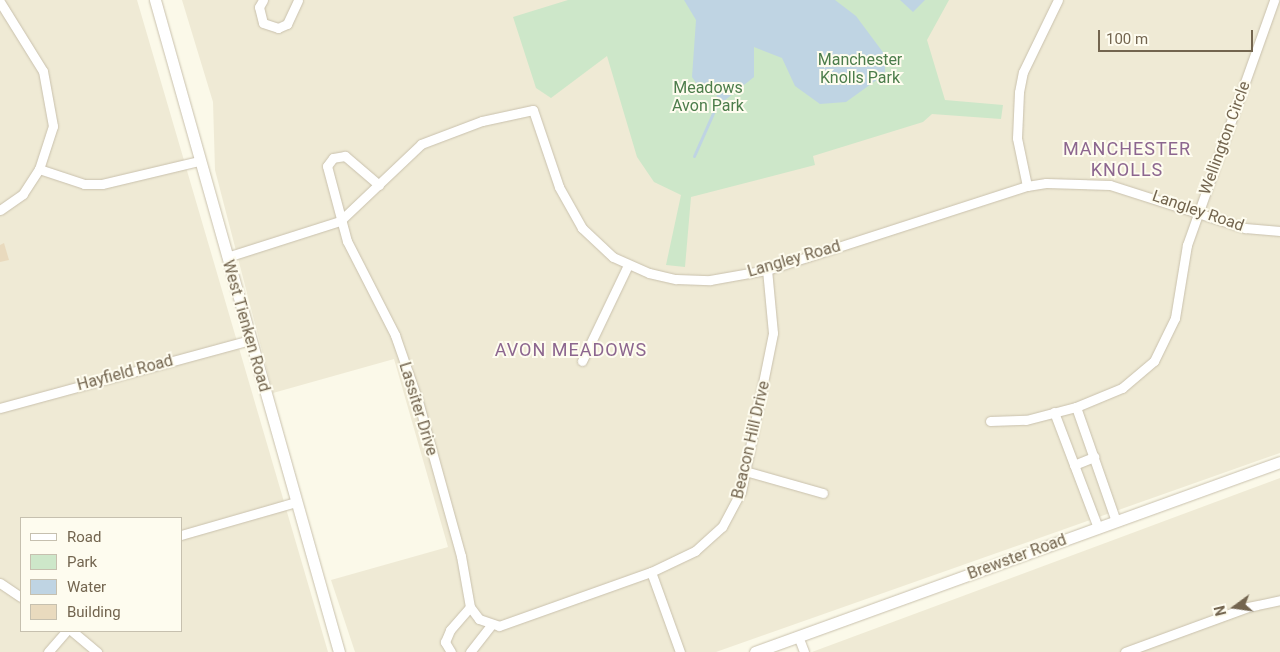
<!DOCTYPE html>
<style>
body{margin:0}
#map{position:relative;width:1280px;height:652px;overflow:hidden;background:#fbf9e9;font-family:Roboto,sans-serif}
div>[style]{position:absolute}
.residential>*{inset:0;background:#efead5}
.green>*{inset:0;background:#cde7c9}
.water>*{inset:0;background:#bfd4e3}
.stream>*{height:3px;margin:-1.5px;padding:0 1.5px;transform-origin:1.5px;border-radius:1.5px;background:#bfd4e3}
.building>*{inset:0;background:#e9dabe}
.roads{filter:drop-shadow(0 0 1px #c9c1ad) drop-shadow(0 0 1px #c9c1ad)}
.minor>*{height:9px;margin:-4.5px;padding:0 4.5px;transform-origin:4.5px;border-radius:4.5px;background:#fff}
.tertiary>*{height:11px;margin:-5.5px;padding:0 5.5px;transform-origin:5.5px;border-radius:5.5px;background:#fff}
span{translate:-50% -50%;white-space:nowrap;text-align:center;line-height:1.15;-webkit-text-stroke:4px #fefcef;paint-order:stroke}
.park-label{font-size:16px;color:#4c7d4b}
.street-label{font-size:16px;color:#73654f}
.neighbourhood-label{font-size:18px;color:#8c668f;letter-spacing:1px}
.legend{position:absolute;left:20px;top:517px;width:162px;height:115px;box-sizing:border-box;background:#fefcef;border:1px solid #c6c0af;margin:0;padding:6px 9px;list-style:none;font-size:15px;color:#73654f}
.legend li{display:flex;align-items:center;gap:10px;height:25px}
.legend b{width:25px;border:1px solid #c6c0af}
.north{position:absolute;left:1210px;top:582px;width:50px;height:50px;-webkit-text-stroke:4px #fefcef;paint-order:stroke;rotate:256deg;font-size:14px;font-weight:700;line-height:20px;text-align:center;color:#73654f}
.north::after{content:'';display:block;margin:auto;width:18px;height:22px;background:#73654f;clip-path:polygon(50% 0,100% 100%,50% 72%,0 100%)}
.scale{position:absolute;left:1098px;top:30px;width:155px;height:22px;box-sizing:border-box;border:2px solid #73654f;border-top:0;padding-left:6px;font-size:15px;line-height:18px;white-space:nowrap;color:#73654f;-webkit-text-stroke:4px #fefcef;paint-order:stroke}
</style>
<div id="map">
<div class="residential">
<i style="clip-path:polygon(evenodd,0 0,137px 0,328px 652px,0 652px,0 0,21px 518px,181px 518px,181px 631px,21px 631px,21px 518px)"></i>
<i style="clip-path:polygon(182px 0,1280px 0,1280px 453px,716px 652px,355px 652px,331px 580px,448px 547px,394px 359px,273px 393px,215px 170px,213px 102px)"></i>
<i style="clip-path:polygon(1280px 478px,1280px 652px,812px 652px)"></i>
</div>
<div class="green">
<i style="clip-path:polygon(568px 0,949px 0,927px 40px,945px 100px,1003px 105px,1001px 119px,932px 114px,923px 122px,813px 156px,815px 165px,691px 197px,685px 267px,666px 265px,681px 195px,654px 182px,637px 157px,607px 56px,551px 98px,536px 88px,513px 17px)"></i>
</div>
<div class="water">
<i style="clip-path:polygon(684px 0,835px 0,856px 16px,885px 55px,885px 74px,846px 102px,820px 104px,795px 86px,782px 58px,754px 47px,754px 77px,719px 105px,716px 93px,699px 87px,692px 77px,696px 20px)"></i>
<i style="clip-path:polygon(900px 0,925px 0,913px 12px)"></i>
</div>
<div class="stream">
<i style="left:694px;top:156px;width:57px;rotate:-66.1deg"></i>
</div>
<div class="building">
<i style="clip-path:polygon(4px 243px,9px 260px,0 262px,0 245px)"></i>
</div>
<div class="roads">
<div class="minor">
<i style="left:263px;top:0;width:8px;rotate:120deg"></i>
<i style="left:259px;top:7px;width:16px;rotate:76deg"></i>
<i style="left:263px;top:23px;width:16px;rotate:18deg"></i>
<i style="left:278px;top:28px;width:10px;rotate:-24deg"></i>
<i style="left:287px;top:24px;width:26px;rotate:-65deg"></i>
<i style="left:0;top:2px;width:81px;rotate:58.1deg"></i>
<i style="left:43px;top:71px;width:56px;rotate:79.7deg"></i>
<i style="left:53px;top:126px;width:45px;rotate:108deg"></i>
<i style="left:39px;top:169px;width:30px;rotate:123deg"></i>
<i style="left:23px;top:194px;width:28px;rotate:145deg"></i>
<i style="left:39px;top:169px;width:47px;rotate:18.4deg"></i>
<i style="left:84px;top:184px;width:18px"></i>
<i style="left:102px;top:184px;width:100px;rotate:-13.3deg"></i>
<i style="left:379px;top:185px;width:45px;rotate:-139.5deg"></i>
<i style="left:345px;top:156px;width:12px;rotate:171deg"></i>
<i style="left:333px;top:158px;width:10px;rotate:127deg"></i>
<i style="left:327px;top:166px;width:78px;rotate:75.1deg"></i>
<i style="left:347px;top:241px;width:106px;rotate:62.9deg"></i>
<i style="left:395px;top:335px;width:70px;rotate:70.8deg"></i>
<i style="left:418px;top:401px;width:161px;rotate:74.5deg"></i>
<i style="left:461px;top:556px;width:52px;rotate:80deg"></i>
<i style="left:470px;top:607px;width:15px;rotate:53deg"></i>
<i style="left:479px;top:619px;width:21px;rotate:19deg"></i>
<i style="left:499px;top:626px;width:161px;rotate:-19.6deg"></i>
<i style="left:1027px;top:186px;width:49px;rotate:-101.8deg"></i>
<i style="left:1017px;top:138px;width:46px;rotate:-87.5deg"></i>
<i style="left:1019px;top:92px;width:20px;rotate:-79deg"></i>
<i style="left:1023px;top:72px;width:80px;rotate:-64.1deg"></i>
<i style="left:227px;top:257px;width:119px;rotate:-17.7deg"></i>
<i style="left:340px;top:221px;width:112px;rotate:-43.5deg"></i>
<i style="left:421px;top:144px;width:65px;rotate:-20.7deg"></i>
<i style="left:482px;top:121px;width:52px;rotate:-12.2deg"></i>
<i style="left:533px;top:110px;width:81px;rotate:71.3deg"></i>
<i style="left:559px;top:187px;width:47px;rotate:60.7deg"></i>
<i style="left:582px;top:228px;width:42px;rotate:43.1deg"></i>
<i style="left:613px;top:257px;width:39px;rotate:24deg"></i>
<i style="left:649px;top:273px;width:28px;rotate:13deg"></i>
<i style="left:676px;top:279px;width:34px;rotate:2deg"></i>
<i style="left:710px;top:280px;width:58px;rotate:-10deg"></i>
<i style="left:767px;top:270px;width:273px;rotate:-17.9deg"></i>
<i style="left:1027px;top:186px;width:19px;rotate:-9deg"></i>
<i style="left:1046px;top:183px;width:64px;rotate:1.8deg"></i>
<i style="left:1110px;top:185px;width:142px;rotate:17.7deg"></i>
<i style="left:1245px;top:228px;width:35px;rotate:5deg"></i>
<i style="left:582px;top:361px;width:106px;rotate:-64.4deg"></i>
<i style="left:1076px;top:407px;width:121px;rotate:70.7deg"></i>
<i style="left:0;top:408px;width:259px;rotate:-15.2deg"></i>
<i style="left:1054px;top:412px;width:124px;rotate:69.2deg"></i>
<i style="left:990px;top:421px;width:36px;rotate:-2deg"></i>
<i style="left:1026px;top:420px;width:52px;rotate:-14.6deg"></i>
<i style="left:1076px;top:407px;width:50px;rotate:-22.4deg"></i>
<i style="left:1122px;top:388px;width:42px;rotate:-40.2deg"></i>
<i style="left:1154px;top:361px;width:48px;rotate:-64deg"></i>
<i style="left:1175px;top:318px;width:74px;rotate:-80.7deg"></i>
<i style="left:1187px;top:245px;width:260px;rotate:-70.4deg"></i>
<i style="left:1074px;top:465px;width:22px;rotate:-22deg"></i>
<i style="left:745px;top:471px;width:81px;rotate:15.8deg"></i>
<i style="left:181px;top:535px;width:120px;rotate:-16deg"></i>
<i style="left:0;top:583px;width:25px;rotate:34deg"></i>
<i style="left:72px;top:631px;width:33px;rotate:40deg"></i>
<i style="left:798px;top:636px;width:17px;rotate:69deg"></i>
<i style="left:48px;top:652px;width:28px;rotate:-49deg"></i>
<i style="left:451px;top:652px;width:12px;rotate:-121deg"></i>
<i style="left:445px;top:642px;width:13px;rotate:-67deg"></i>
<i style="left:450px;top:630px;width:30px;rotate:-49deg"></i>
<i style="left:470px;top:652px;width:34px;rotate:-52deg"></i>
<i style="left:680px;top:652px;width:85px;rotate:-109.9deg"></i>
<i style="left:651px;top:572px;width:49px;rotate:-25.5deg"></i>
<i style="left:695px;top:551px;width:36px;rotate:-42deg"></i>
<i style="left:722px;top:527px;width:40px;rotate:-62deg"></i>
<i style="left:741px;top:492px;width:162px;rotate:-78.6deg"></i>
<i style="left:773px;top:333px;width:63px;rotate:-95.4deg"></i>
<i style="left:1125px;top:652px;width:131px;rotate:-20.1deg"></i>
<i style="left:1248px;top:607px;width:33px;rotate:-12deg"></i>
</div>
<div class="tertiary">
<i style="left:155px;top:0;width:677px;rotate:74.24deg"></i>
<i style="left:755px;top:652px;width:558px;rotate:-19.9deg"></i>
</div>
</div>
<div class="park-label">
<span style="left:860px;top:69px">Manchester<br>Knolls Park</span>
<span style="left:708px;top:97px">Meadows<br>Avon Park</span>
</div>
<div class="street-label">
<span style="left:1225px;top:138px;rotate:-70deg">Wellington Circle</span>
<span style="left:1198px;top:211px;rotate:19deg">Langley Road</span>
<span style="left:794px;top:259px;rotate:-16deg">Langley Road</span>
<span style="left:246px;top:326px;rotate:74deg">West Tienken Road</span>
<span style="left:125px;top:373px;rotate:-15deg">Hayfield Road</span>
<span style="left:418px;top:409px;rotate:73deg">Lassiter Drive</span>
<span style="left:751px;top:440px;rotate:-77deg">Beacon Hill Drive</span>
<span style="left:1017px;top:557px;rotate:-20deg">Brewster Road</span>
</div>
<div class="neighbourhood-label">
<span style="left:1127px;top:160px">MANCHESTER<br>KNOLLS</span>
<span style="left:571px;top:350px">AVON MEADOWS</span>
</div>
<ul class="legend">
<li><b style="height:6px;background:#fff"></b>Road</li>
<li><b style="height:14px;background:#cde7c9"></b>Park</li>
<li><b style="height:14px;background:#bfd4e3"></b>Water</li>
<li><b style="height:14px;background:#e9dabe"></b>Building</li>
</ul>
<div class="north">N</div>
<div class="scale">100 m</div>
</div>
